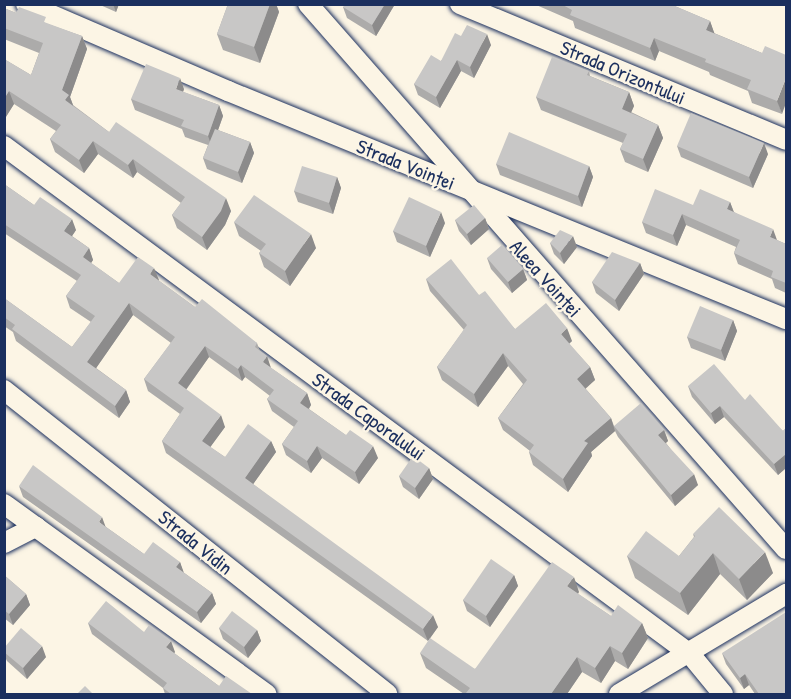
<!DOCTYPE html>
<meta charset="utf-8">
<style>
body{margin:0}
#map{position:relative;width:791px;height:699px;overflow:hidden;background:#fcf5e5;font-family:"Patrick Hand",sans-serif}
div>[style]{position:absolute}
.roads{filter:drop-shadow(0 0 2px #1b2f5e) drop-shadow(0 0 2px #1b2f5e)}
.minor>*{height:20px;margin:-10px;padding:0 10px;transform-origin:10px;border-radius:10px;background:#fcf5e5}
.wall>*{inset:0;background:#acabaa}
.shaded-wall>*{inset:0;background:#8c8b8b}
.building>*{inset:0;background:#c8c7c6}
span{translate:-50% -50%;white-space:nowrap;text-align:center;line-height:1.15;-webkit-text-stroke:5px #fcf5e5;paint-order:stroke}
.street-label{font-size:20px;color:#1b2f5e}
.frame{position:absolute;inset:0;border:6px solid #1b2f5e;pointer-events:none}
</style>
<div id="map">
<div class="roads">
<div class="minor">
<i style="left:26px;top:4px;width:220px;rotate:23.3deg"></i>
<i style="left:228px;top:91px;width:603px;rotate:22.23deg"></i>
<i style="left:308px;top:4px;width:725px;rotate:48.75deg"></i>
<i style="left:460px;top:4px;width:353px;rotate:22.6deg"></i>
<i style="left:4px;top:146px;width:854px;rotate:36.52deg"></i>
<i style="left:690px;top:654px;width:52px;rotate:50.5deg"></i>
<i style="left:4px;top:390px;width:489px;rotate:38.4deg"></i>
<i style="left:4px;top:504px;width:324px;rotate:35.9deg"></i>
<i style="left:4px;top:543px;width:36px;rotate:-27deg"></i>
<i style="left:619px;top:694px;width:195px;rotate:-30.9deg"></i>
</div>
</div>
<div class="wall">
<i style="clip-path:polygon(98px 4px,119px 4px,116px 12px)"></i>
<i style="clip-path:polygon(228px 4px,276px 4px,279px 12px,260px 63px,223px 50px,217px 34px)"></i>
<i style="clip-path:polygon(395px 4px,376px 36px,347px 18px,343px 7px)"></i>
<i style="clip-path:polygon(534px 4px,670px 4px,710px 21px,714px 33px,762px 53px,782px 114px,752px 103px,748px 91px,710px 75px,709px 72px,659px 51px,655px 61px,575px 28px,573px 21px)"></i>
<i style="clip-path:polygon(4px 8px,16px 13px,82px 36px,87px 49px,70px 97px,73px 105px,109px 132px,231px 211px,225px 225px,207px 250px,177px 228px,172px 215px,181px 203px,137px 172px,133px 178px,98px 154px,84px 173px,55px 152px,50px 139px,56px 131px,14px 104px,4px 120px,4px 59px,31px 75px,39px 53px,4px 39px)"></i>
<i style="clip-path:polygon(461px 36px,491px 45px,474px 78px,461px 71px,440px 108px,418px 95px,414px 84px,441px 61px)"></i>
<i style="clip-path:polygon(589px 71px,590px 76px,629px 92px,634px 106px,631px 112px,658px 125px,663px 138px,648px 172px,625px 162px,620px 149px,623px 143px,541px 110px,536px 97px)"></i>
<i style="clip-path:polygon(184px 89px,183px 92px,219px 105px,223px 116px,218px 130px,250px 142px,254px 153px,242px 183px,207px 169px,203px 158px,208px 145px,185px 137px,182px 129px,135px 110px,131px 99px)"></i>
<i style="clip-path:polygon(677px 146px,768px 154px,753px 188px,681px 157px)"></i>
<i style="clip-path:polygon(496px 164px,589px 166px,593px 177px,582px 207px,500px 175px)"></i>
<i style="clip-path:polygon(337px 177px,341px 188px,333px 214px,298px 202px,294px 191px)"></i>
<i style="clip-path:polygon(4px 184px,34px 205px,76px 230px,72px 236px,89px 248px,93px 260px,91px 263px,119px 283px,159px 280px,158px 280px,195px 307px,257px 343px,260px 351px,271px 368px,307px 393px,311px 405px,309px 409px,378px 458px,359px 484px,322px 458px,311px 473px,286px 455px,282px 444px,294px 427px,272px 411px,267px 399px,270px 396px,245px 377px,242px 381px,209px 357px,186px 390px,225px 427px,210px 447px,225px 457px,271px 441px,276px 452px,253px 484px,438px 627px,428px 641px,166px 453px,162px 441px,180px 414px,148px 391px,144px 379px,171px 343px,133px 315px,96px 368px,126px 390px,130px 402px,119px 418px,16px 341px,13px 332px,4px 326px,4px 298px,72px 347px,91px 322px,70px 308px,66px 296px,77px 281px,4px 233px)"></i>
<i style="clip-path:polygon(730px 202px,734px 212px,777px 240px,786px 244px,786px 293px,775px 288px,772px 279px,738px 264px,734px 253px,736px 247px,686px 225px,677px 246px,646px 233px,642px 222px,693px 205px)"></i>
<i style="clip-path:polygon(485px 218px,489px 229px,471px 245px,459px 231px,455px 220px)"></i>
<i style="clip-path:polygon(234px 222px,316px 248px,290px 286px,264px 267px,259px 253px,261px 251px,239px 236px)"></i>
<i style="clip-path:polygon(445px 223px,430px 257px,397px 242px,393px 231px)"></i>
<i style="clip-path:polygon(550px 243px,577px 247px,564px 264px,554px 254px)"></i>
<i style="clip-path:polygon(487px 258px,523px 269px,527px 280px,512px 293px,491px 269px)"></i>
<i style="clip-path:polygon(640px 263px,644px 274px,619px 311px,596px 293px,592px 282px)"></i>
<i style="clip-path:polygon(426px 279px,479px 295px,515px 329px,572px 341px,569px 344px,590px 367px,595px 380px,585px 388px,611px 418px,614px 426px,664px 430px,668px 441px,666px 443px,698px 485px,675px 506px,618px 437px,615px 431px,591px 452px,592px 456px,568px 492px,533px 465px,529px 452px,530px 451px,503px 430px,498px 418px,523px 384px,508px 366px,478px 407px,442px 380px,437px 367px,464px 330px,430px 291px)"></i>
<i style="clip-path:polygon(733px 320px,737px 331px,725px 361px,691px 348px,687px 337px)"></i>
<i style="clip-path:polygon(688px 386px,745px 400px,783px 431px,786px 428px,786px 468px,778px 475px,724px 417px,715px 424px,692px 397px)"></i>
<i style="clip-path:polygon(429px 468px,433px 479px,419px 499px,403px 487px,399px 476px)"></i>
<i style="clip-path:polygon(19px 486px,106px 527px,144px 554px,180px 562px,183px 572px,212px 593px,216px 604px,201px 623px,23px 497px)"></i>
<i style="clip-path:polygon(693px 534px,773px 573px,747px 600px,720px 574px,688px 615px,635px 578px,627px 556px,679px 556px,694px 537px)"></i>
<i style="clip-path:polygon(4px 575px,26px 594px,30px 605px,13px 625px,4px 618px)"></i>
<i style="clip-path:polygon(514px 575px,518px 586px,490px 627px,467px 611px,463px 600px)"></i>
<i style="clip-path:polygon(579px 592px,578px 594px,611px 616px,642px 623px,648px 638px,628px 669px,615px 661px,601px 683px,582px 672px,567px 694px,464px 694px,426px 668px,420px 653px,475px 669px)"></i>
<i style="clip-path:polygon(88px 623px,144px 632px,175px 652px,174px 653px,219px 686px,252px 694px,165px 694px,163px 688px,92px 634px)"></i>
<i style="clip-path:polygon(219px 628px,257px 630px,261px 641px,248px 658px,223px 639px)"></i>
<i style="clip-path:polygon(4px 648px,46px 657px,27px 679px,7px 661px,4px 655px)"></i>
<i style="clip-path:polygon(722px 653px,786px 694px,755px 694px,749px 685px,744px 689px,726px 664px)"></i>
</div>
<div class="shaded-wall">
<i style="clip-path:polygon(113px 4px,119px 4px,116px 12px)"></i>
<i style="clip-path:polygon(270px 4px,276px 4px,279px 12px,260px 63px,254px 47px)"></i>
<i style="clip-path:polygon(385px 4px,395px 4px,376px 36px,372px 25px)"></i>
<i style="clip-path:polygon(710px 21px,715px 35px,706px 30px)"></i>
<i style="clip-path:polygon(487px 34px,491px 45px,474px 78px,470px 67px)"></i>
<i style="clip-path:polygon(82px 36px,87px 49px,70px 97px,74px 108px,70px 113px,62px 90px)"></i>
<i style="clip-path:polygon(654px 38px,659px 51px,655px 61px,650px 48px)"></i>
<i style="clip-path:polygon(457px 60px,461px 71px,440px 108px,436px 97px)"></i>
<i style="clip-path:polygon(180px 78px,184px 89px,180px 100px,176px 89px)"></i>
<i style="clip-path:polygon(786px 78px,786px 103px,782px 114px,777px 101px)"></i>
<i style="clip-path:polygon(9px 91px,14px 104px,4px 120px,4px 99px)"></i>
<i style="clip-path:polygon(629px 92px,634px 106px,627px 122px,622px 109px)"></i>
<i style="clip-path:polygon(219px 105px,223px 116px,212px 147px,208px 136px)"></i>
<i style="clip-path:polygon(658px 125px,663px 138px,648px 172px,643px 159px)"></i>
<i style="clip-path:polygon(93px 141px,98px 154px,84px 173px,79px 160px)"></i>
<i style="clip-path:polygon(250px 142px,254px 153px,242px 183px,238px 172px)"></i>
<i style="clip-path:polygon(764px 143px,768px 154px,753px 188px,749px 177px)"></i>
<i style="clip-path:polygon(133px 159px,137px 172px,133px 178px,128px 165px)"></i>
<i style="clip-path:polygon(589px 166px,593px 177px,582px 207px,578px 196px)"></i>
<i style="clip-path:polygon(337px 177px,341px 188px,333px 214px,329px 203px)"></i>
<i style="clip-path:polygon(226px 198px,231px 211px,225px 225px,207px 250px,202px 237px)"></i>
<i style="clip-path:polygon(730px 202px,734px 213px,727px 209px)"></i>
<i style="clip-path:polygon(441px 212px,445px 223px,430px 257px,426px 246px)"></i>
<i style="clip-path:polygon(682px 214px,686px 225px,677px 246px,673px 235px)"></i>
<i style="clip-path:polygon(485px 218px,489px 229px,471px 245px,467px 234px)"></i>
<i style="clip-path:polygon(72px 219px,76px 230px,68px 242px,64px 231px)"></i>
<i style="clip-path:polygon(773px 229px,777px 240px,770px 237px)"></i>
<i style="clip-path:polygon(311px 234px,316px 248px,290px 286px,285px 271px)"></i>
<i style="clip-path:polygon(573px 236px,577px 247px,564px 264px,560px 253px)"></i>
<i style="clip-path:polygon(89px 248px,93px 260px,87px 269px,83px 257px)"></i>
<i style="clip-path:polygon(640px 263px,644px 274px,619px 311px,615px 300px)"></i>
<i style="clip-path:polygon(154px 268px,159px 280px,154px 286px,150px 274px)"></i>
<i style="clip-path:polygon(523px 269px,527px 280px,512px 293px,508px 282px)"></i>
<i style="clip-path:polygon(129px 303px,133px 315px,92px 374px,87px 362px)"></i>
<i style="clip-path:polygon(733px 320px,737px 331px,725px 361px,721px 350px)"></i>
<i style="clip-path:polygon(567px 328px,572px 341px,565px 347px,561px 334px)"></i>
<i style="clip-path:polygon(205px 346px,209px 357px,182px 395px,178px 383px)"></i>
<i style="clip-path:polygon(503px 353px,508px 366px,478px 407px,474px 394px)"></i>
<i style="clip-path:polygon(267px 356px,271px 368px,263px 362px)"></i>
<i style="clip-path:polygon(241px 365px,245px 377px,242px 381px,238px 369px)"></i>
<i style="clip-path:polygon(590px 367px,595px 380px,582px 392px,577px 379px)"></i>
<i style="clip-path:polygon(126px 390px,130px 402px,119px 418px,115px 406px)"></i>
<i style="clip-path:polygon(307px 393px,311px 405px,305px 414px,300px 403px)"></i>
<i style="clip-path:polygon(720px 406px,724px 417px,715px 424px,711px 413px)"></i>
<i style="clip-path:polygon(221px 415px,225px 427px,206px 453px,202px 441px)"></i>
<i style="clip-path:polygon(611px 418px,615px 431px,591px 452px,592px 456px,568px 492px,563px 479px,584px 441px)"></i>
<i style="clip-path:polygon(664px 430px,668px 441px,662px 446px,658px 435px)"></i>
<i style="clip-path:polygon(271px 441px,276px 452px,249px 490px,245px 478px)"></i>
<i style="clip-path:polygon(317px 446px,322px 458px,311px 473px,307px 461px)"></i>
<i style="clip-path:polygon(373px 446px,378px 458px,359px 484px,355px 472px)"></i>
<i style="clip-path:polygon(786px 454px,786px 468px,778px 475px,774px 464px)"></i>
<i style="clip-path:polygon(429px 468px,433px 479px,419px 499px,415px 488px)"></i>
<i style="clip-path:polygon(694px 474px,698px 485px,675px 506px,671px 495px)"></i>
<i style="clip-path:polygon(102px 517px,106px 528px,99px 522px)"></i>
<i style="clip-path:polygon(765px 552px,773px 573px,747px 600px,739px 579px)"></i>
<i style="clip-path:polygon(713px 553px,720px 574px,688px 615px,680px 593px)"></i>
<i style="clip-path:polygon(180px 562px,184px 573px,176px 567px)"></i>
<i style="clip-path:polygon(514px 575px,518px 586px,490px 627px,486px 616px)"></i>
<i style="clip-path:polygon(574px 577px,579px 592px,573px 601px,567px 586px)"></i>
<i style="clip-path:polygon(212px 593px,216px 604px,201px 623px,197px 612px)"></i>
<i style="clip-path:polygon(26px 594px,30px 605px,13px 625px,9px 614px)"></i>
<i style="clip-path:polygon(433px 615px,438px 627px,428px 641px,423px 629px)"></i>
<i style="clip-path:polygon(642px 623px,648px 638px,628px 669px,622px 653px)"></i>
<i style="clip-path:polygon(257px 630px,261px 641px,248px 658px,244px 647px)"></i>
<i style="clip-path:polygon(171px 641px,175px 652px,170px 658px,166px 647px)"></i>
<i style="clip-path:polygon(42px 646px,46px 657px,27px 679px,23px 668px)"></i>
<i style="clip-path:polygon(610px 646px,615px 661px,601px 683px,595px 668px)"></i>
<i style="clip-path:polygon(577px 657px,582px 672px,567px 694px,551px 694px)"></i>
<i style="clip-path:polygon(745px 674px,749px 685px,744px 689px,740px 678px)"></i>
</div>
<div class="building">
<i style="clip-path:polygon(228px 4px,270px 4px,254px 47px,217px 34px)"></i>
<i style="clip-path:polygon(345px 4px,385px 4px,372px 25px,343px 7px)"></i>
<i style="clip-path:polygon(561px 4px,670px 4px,710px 21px,706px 30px,762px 53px,765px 46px,786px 55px,786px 78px,777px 101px,747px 89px,751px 80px,705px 62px,706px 59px,654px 38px,650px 48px,570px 15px,572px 10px)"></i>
<i style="clip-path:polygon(19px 7px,46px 17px,44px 22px,82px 36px,62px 90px,69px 95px,65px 100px,109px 132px,116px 122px,226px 198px,221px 211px,202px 237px,172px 215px,185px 197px,133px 159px,128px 165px,93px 141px,79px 160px,50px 139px,61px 125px,9px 91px,4px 99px,4px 59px,31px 75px,43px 43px,4px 28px,4px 8px,16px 13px)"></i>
<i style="clip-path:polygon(467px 25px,487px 34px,470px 67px,457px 60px,436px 97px,414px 84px,431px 55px,441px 61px,455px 33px,461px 36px)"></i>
<i style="clip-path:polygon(552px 57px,589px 71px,587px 75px,629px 92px,622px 109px,658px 125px,643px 159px,620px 149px,627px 134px,536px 97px)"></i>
<i style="clip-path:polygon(146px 64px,180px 78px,176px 89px,219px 105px,208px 136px,181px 126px,184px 120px,131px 99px)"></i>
<i style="clip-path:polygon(691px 113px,764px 143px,749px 177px,677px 146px)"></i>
<i style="clip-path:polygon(215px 129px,250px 142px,238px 172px,203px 158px)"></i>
<i style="clip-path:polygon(509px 132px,589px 166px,578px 196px,496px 164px)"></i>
<i style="clip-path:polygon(302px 166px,337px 177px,329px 203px,294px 191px)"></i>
<i style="clip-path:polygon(4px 184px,34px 205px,40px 197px,72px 219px,64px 231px,89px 248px,83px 257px,119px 283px,138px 257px,154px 268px,150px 274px,195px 307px,202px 299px,257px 343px,255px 347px,267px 356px,263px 362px,307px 393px,300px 403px,346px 435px,350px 430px,373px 446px,355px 472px,317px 446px,307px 461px,282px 444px,298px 421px,267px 399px,274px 390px,241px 365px,238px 369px,205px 346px,178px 383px,221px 415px,202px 441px,225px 457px,248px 424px,271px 441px,245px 478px,433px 615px,423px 629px,162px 441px,184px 408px,144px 379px,175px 337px,129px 303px,87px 362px,126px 390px,115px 406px,12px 329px,15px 325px,4px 317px,4px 298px,72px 347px,95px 316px,66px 296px,81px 275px,4px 224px)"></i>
<i style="clip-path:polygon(655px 189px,693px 205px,700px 189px,730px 202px,727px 209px,773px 229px,770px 237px,786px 244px,786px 283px,771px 277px,773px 271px,734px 253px,740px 240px,682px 214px,673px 235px,642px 222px)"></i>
<i style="clip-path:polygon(254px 195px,311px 234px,285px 271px,259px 253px,266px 244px,234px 222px)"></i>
<i style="clip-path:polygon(409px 197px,441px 212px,426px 246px,393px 231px)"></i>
<i style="clip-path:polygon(474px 205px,485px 218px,467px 234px,455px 220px)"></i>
<i style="clip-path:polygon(560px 230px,573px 236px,560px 253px,550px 243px)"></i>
<i style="clip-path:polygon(502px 245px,523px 269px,508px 282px,487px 258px)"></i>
<i style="clip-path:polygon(612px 252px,640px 263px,615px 300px,592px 282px)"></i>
<i style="clip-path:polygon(451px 259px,479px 295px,485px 291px,515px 329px,546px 303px,567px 328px,561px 334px,590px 367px,577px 379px,611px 418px,584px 441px,588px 443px,563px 479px,529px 452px,534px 445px,498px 418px,527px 380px,503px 353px,474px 394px,437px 367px,467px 325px,426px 279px)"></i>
<i style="clip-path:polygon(700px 306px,733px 320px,721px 350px,687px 337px)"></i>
<i style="clip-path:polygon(714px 364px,745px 400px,750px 394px,783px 431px,786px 428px,786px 455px,786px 454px,774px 464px,720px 406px,711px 413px,688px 386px)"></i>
<i style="clip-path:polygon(641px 403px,664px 430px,658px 435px,694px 474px,671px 495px,614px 426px)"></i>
<i style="clip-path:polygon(413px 456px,429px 468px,415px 488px,399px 476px)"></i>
<i style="clip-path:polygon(33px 465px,102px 517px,99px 522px,144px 554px,153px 542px,180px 562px,176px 567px,212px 593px,197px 612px,19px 486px)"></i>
<i style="clip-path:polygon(719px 507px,765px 552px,739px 579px,713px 553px,680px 593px,627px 556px,646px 531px,679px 556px,695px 536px,693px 534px)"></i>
<i style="clip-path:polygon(491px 559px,514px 575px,486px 616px,463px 600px)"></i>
<i style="clip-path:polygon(552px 562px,574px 577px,567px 586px,611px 616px,618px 605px,642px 623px,622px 653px,610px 646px,595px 668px,577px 657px,551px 694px,468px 694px,466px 693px,470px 688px,420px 653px,430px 638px,475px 669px)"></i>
<i style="clip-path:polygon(4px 575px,26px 594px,9px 614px,4px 610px)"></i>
<i style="clip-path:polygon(106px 601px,144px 632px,149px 625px,171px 641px,166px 647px,219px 686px,226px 676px,252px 694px,171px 694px,163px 688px,167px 683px,88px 623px)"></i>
<i style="clip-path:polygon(232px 611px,257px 630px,244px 647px,219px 628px)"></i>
<i style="clip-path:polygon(786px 612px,786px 694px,767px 694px,767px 693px,765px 694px,759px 694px,745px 674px,740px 678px,722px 653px)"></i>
<i style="clip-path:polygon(21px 628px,42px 646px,23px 668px,4px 652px,4px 648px)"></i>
<i style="clip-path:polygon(85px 686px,93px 694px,77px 694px)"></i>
</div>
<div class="street-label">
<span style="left:623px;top:72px;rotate:23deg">Strada Orizontului</span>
<span style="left:406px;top:164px;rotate:22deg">Strada Voinței</span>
<span style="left:546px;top:278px;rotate:48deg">Aleea Voinței</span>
<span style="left:369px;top:416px;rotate:36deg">Strada Caporalului</span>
<span style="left:196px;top:542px;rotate:39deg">Strada Vidin</span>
</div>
<div class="frame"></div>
</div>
